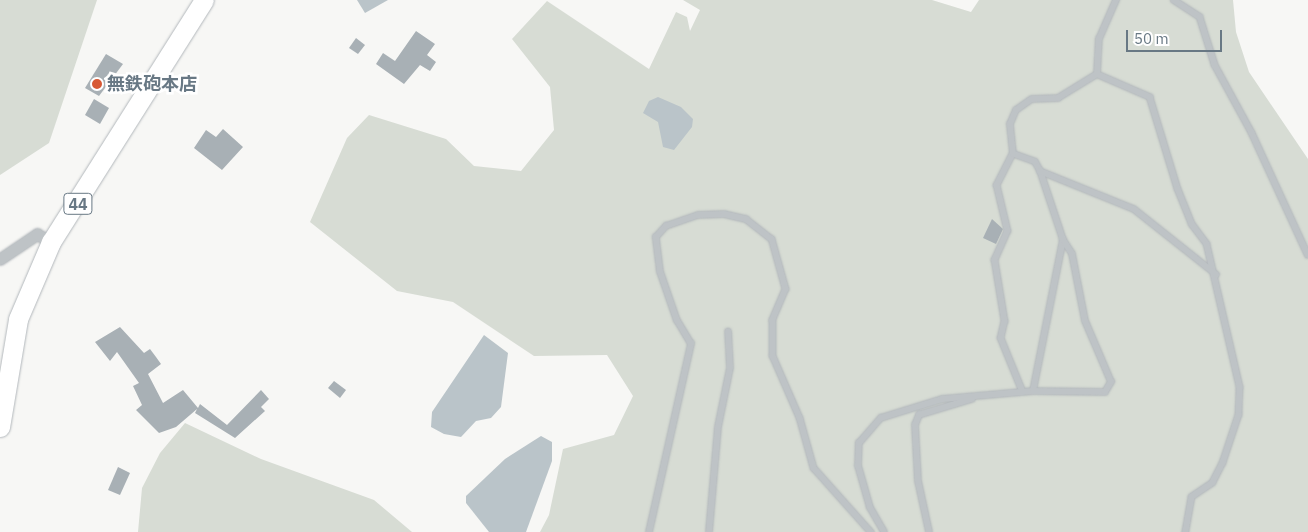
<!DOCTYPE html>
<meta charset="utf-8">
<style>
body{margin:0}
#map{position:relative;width:1308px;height:532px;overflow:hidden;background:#f7f7f5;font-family:"IBM Plex Sans","Noto Sans JP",sans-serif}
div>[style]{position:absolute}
.green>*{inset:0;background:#d7dcd4}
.water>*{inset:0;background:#bac4c9}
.building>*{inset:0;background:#a8b0b5}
.roads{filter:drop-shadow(0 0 1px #b2b7bb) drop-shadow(0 0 1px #b2b7bb)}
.service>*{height:5.5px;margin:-2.75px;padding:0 2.75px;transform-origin:2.75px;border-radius:2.75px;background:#bec3c6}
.minor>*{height:11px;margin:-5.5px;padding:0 5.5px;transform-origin:5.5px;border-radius:5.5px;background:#bec3c6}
.primary>*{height:19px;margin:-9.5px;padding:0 9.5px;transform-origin:9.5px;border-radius:9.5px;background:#fff}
.dots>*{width:14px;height:14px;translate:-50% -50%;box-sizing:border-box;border:2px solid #fff;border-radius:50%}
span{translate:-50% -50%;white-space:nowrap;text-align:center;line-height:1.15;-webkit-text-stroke:5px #fff;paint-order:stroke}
.shield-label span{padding:1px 4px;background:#fff;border:1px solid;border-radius:4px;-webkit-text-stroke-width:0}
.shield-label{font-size:16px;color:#687884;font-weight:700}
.poi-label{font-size:18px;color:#687884;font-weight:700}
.left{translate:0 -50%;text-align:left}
.scale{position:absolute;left:1126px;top:30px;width:96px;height:22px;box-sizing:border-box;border:2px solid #687884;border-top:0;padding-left:6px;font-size:15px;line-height:18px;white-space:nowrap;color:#687884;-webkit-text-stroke:4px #fff;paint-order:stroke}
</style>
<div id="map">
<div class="green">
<i style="clip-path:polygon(0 0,97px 0,49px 143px,0 175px)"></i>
<i style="clip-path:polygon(683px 0,932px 0,971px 12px,979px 0,1233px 0,1236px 32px,1249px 72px,1308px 159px,1308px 532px,540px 532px,549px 515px,563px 449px,614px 435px,633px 396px,607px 355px,534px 356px,453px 302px,397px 291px,310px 222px,347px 138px,369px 115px,446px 139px,474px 166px,521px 171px,554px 130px,550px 87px,512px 39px,547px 1px,649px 69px,676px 12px,687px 17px,690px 31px,700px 10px)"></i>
<i style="clip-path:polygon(185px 423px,261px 459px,374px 500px,412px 532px,138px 532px,142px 488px,160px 453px)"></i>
</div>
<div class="water">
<i style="clip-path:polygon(357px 0,388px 0,365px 13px)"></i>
<i style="clip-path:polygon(658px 97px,681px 107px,693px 119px,692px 127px,674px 150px,663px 147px,658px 122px,643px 113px,649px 101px)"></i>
<i style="clip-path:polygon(484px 335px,508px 353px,501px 407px,491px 418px,476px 421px,461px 437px,444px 434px,431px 427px,432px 412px)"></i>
<i style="clip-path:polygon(541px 436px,552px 442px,552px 461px,526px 532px,489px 532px,466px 503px,466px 496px,505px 459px)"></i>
</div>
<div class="building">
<i style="clip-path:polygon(416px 31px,435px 44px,427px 55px,436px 62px,430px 71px,420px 65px,404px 84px,376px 64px,383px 53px,395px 61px)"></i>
<i style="clip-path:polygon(356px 38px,365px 45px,358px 54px,349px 48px)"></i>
<i style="clip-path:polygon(106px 54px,123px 64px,99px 96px,85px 88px)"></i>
<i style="clip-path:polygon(94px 99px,109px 108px,100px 124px,85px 115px)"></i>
<i style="clip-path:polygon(223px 129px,243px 147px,222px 170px,194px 148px,206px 130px,216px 137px)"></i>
<i style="clip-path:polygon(992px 219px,1003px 229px,996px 244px,983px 238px)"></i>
<i style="clip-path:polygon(120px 327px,144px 353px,150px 349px,156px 357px,161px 364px,148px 374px,163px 403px,183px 390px,198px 408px,200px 404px,227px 425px,261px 390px,269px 399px,261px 407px,265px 411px,235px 438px,195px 413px,197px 409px,176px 427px,159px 433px,136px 410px,142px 405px,133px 386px,139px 383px,117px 352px,110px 361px,95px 342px)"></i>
<i style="clip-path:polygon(334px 381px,346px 390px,340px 398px,328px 388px)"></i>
<i style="clip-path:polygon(118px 467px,130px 473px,120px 495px,108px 490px)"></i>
</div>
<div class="roads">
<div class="service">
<i style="left:1174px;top:0;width:31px;rotate:33deg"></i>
<i style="left:1200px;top:17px;width:50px;rotate:72.6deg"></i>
<i style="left:1215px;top:65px;width:77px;rotate:61.4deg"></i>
<i style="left:1252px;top:133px;width:134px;rotate:65.3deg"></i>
<i style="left:1097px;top:74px;width:35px;rotate:-87deg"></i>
<i style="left:1099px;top:39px;width:43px;rotate:-66.4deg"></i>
<i style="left:1013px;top:154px;width:35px;rotate:117deg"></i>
<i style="left:997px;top:185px;width:47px;rotate:76.6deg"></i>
<i style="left:1008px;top:231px;width:32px;rotate:114deg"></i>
<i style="left:995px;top:260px;width:62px;rotate:80.7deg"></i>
<i style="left:1005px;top:321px;width:17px;rotate:103deg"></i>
<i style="left:1001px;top:338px;width:58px;rotate:67.8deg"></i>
<i style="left:1040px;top:171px;width:10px;rotate:-119deg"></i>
<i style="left:1035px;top:162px;width:23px;rotate:-160deg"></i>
<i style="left:1013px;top:154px;width:30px;rotate:-96deg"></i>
<i style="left:1010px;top:124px;width:15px;rotate:-67deg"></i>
<i style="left:1016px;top:110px;width:19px;rotate:-35deg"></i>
<i style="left:1032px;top:99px;width:26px;rotate:-2deg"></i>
<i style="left:1058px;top:98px;width:46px;rotate:-31.6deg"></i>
<i style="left:1097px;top:74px;width:58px;rotate:23.5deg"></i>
<i style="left:1150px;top:97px;width:96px;rotate:73.1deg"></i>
<i style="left:1178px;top:189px;width:38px;rotate:68deg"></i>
<i style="left:1192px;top:224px;width:25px;rotate:53deg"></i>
<i style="left:1207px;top:244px;width:147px;rotate:77deg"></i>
<i style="left:1240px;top:387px;width:28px;rotate:92deg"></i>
<i style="left:1239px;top:415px;width:51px;rotate:108.4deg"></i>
<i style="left:1223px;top:463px;width:22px;rotate:117deg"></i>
<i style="left:1213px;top:483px;width:25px;rotate:146deg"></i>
<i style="left:1192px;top:497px;width:36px;rotate:100deg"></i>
<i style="left:1033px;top:391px;width:154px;rotate:-78.8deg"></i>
<i style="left:649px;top:532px;width:193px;rotate:-77.4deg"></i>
<i style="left:691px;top:344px;width:27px;rotate:-121deg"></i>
<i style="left:677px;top:321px;width:52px;rotate:-109.1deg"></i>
<i style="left:660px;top:272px;width:35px;rotate:-97deg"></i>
<i style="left:656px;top:237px;width:15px;rotate:-48deg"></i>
<i style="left:666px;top:226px;width:34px;rotate:-19deg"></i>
<i style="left:698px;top:215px;width:26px;rotate:-2deg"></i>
<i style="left:724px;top:214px;width:23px;rotate:13deg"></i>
<i style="left:746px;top:219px;width:33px;rotate:38deg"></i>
<i style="left:772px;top:239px;width:52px;rotate:74.4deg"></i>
<i style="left:786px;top:289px;width:34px;rotate:113deg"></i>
<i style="left:773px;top:320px;width:36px;rotate:90deg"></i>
<i style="left:773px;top:356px;width:68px;rotate:66.5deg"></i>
<i style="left:800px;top:418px;width:52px;rotate:74.4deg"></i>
<i style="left:814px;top:468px;width:86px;rotate:48.3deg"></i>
<i style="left:709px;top:532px;width:105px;rotate:-85.1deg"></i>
<i style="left:718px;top:427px;width:60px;rotate:-78.5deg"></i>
<i style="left:730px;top:368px;width:36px;rotate:-93deg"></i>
<i style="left:884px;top:532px;width:28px;rotate:-120deg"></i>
<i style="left:870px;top:508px;width:44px;rotate:-105.9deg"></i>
<i style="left:858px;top:466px;width:23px;rotate:-88deg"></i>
<i style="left:859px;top:443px;width:33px;rotate:-49deg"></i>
<i style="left:881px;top:418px;width:64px;rotate:-17.3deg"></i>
<i style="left:942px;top:399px;width:91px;rotate:-5deg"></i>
<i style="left:1033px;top:391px;width:72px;rotate:0.8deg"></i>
<i style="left:1105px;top:392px;width:12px;rotate:-59deg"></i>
<i style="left:1111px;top:382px;width:66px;rotate:-113.1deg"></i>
<i style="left:1085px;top:321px;width:68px;rotate:-101deg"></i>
<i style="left:1072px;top:254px;width:17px;rotate:-123deg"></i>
<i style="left:1063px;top:240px;width:73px;rotate:-108.4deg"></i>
<i style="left:1040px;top:171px;width:101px;rotate:22deg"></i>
<i style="left:1134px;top:209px;width:105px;rotate:38.4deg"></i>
<i style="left:929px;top:532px;width:52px;rotate:-102.2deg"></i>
<i style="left:918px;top:481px;width:56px;rotate:-93.1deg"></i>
<i style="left:915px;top:425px;width:11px;rotate:-68deg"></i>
<i style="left:919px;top:415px;width:55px;rotate:-16.8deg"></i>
</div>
<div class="minor">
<i style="left:0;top:259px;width:45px;rotate:-34deg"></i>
<i style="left:37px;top:234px;width:16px;rotate:30deg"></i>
</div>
<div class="primary">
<i style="left:0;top:427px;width:109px;rotate:-80.5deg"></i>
<i style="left:18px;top:319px;width:84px;rotate:-66.8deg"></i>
<i style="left:51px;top:242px;width:286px;rotate:-57.7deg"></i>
</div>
</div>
<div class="dots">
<i style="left:97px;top:84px;background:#d75935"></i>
</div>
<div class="shield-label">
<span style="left:78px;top:204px">44</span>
</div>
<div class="poi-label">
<span class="left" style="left:107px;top:84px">無鉄砲本店</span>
</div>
<div class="scale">50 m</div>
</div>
